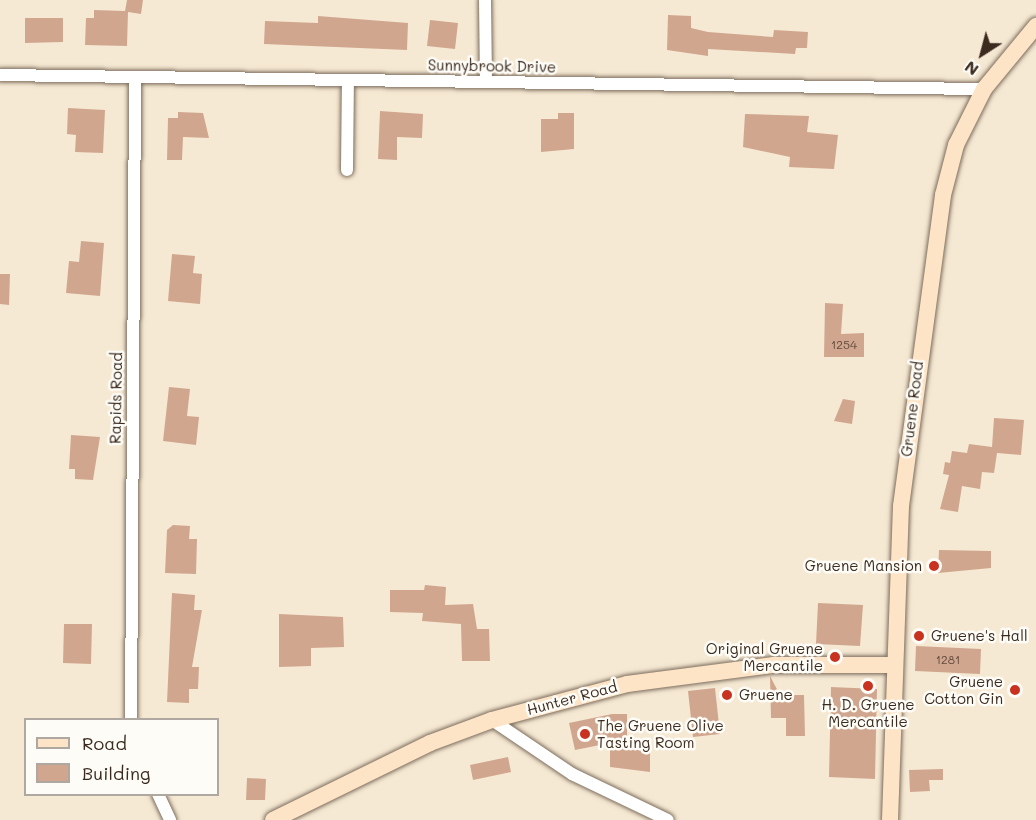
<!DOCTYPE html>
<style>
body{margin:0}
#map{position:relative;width:1036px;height:820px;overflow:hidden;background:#f6e9d3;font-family:Mali,sans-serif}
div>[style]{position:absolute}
.building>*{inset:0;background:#d1a68f}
.roads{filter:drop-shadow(0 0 2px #7c6d5d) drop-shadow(0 0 2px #7c6d5d)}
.street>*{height:12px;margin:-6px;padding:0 6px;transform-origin:6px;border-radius:6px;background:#fff}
.secondary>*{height:16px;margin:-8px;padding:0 8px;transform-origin:8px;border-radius:8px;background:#fee4c6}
.dots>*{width:16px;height:16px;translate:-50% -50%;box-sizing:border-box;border:3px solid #fdfcf7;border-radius:50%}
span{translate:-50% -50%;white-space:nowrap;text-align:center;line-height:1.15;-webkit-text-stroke:5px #fdfcf7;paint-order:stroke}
.number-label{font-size:12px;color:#60493a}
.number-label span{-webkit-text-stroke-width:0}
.street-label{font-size:15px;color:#3b2a1e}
.poi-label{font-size:15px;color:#3b2a1e}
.right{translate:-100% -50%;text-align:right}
.left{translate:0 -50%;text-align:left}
.legend{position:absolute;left:24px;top:718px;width:195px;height:78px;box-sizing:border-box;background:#fdfcf7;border:2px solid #afa8a0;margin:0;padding:8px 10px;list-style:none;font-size:18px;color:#3b2a1e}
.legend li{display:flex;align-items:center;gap:12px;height:30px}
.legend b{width:30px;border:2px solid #afa8a0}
.north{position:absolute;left:952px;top:24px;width:60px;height:60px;-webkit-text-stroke:4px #fdfcf7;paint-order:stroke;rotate:216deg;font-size:16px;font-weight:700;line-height:24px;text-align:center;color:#3b2a1e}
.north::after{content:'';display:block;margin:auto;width:21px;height:27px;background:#3b2a1e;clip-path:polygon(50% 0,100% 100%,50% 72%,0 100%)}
</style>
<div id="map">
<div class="building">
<i style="clip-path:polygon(127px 0,143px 0,141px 14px,128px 12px,127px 46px,85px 45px,86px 18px,94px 18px,94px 10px,125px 11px)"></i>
<i style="clip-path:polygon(668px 15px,691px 16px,691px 28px,708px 32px,773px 37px,774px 30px,808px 32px,807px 48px,796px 48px,795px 54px,708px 49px,708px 56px,667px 50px)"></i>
<i style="clip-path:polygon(318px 16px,408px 23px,407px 50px,264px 44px,265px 21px,318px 23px)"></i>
<i style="clip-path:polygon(25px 18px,63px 18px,63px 42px,25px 43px)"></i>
<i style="clip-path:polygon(430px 20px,458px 23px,455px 49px,427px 46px)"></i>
<i style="clip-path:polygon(68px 108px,105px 110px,103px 153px,75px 152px,76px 135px,67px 134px)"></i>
<i style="clip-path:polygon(380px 111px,423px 114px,422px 138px,397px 137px,397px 160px,378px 159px)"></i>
<i style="clip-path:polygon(178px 112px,203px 113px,209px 138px,183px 137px,182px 160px,167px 160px,168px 118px,178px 118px)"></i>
<i style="clip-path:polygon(558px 113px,574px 113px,574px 149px,541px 152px,541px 119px,558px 119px)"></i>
<i style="clip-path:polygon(745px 114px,809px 116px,807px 132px,838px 135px,834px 169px,789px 167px,790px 157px,743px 147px)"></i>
<i style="clip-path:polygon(81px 241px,104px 243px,100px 296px,66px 293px,69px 261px,79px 262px)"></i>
<i style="clip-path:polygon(172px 254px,195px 256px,193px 273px,202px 274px,200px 304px,168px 301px)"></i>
<i style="clip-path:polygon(0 274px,10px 274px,9px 305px,0 304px)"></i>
<i style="clip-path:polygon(825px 303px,843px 304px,841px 334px,864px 333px,864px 357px,824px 357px)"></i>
<i style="clip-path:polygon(169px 387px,190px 389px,187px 416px,199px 417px,196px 445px,163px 441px)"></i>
<i style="clip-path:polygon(843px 399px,855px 401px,852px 424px,834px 421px)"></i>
<i style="clip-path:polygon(994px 418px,1024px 420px,1021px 455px,997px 453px,994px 473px,982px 472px,980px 489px,962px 486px,958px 512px,940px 509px,949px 475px,943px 474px,945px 462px,950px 463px,952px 451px,967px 453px,969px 444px,992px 447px)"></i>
<i style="clip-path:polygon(71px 435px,100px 437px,93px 480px,75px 479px,75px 469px,69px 469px)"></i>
<i style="clip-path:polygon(173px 525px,190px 526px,189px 539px,197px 539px,196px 574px,165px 573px,167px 530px)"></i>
<i style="clip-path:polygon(939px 550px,991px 551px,991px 568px,938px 573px)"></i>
<i style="clip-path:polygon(425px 585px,446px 587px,445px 605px,473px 604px,477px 629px,489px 629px,490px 661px,462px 661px,461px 624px,422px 621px,423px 613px,390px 612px,390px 590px,424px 590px)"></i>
<i style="clip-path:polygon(172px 593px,195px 595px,194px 610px,202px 610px,192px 667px,199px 667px,198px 689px,189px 689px,189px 703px,167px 702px)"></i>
<i style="clip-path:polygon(818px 603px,863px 605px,860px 646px,816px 644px)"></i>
<i style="clip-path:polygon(279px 614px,343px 617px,344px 647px,311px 648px,311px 666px,279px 667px)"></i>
<i style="clip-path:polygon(64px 624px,92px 624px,91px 664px,63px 663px)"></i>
<i style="clip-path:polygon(916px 646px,981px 649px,980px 674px,915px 671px)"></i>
<i style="clip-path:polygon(770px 676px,780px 695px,804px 695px,805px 736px,786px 736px,786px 718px,771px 718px)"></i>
<i style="clip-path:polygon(831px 687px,877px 689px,875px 779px,829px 777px)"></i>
<i style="clip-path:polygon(715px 688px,720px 734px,693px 737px,688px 691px)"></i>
<i style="clip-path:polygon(612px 714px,627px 714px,627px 743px,650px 744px,650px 772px,610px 767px,610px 743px,575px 750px,569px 723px)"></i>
<i style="clip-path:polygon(508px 757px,511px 772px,473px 780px,470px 765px)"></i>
<i style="clip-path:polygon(943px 769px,943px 780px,929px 780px,930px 791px,910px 792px,909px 770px)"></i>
<i style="clip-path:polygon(247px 778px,266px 779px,265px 800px,246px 800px)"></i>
</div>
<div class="roads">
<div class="street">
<i style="left:485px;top:0;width:81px;rotate:89.3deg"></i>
<i style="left:0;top:75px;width:984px;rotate:0.82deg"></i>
<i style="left:347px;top:170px;width:90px;rotate:-89.4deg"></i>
<i style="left:131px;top:720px;width:642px;rotate:-89.64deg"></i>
<i style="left:492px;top:720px;width:97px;rotate:34deg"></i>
<i style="left:572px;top:774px;width:106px;rotate:25.6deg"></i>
<i style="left:158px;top:794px;width:29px;rotate:65deg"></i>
</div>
<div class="secondary">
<i style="left:273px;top:820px;width:175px;rotate:-26.1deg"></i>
<i style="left:430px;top:743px;width:66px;rotate:-20.4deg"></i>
<i style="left:492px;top:720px;width:140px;rotate:-14.9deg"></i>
<i style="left:627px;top:684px;width:148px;rotate:-7.4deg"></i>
<i style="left:774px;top:665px;width:119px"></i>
<i style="left:890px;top:820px;width:314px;rotate:-88deg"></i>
<i style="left:901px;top:506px;width:314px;rotate:-82.3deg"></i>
<i style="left:943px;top:195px;width:52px;rotate:-75.4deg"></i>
<i style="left:956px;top:145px;width:63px;rotate:-63.4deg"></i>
<i style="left:984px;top:89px;width:82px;rotate:-50.5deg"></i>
</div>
</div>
<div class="dots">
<i style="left:934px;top:566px;background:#c8321e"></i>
<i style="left:919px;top:636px;background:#c8321e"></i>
<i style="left:835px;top:657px;background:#c8321e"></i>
<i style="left:868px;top:686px;background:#c8321e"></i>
<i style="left:1015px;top:690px;background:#c8321e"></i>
<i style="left:727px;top:695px;background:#c8321e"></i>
<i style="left:585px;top:734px;background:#c8321e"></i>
</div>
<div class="number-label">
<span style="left:844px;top:345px">1254</span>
<span style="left:948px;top:660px">1281</span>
</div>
<div class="street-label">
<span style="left:492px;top:66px;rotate:1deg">Sunnybrook Drive</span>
<span style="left:116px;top:398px;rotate:-89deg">Rapids Road</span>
<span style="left:912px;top:409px;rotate:-83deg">Gruene Road</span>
<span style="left:572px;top:698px;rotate:-15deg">Hunter Road</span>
</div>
<div class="poi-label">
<span class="right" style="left:922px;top:566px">Gruene Mansion</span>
<span class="left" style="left:931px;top:636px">Gruene's Hall</span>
<span class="right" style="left:823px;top:657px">Original Gruene<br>Mercantile</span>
<span class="right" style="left:1003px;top:690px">Gruene<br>Cotton Gin</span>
<span class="left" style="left:739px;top:695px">Gruene</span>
<span style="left:868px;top:713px">H. D. Gruene<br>Mercantile</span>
<span class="left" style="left:597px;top:734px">The Gruene Olive<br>Tasting Room</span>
</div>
<ul class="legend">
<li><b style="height:8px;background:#fee4c6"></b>Road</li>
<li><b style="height:16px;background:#d1a68f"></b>Building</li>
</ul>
<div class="north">N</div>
</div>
